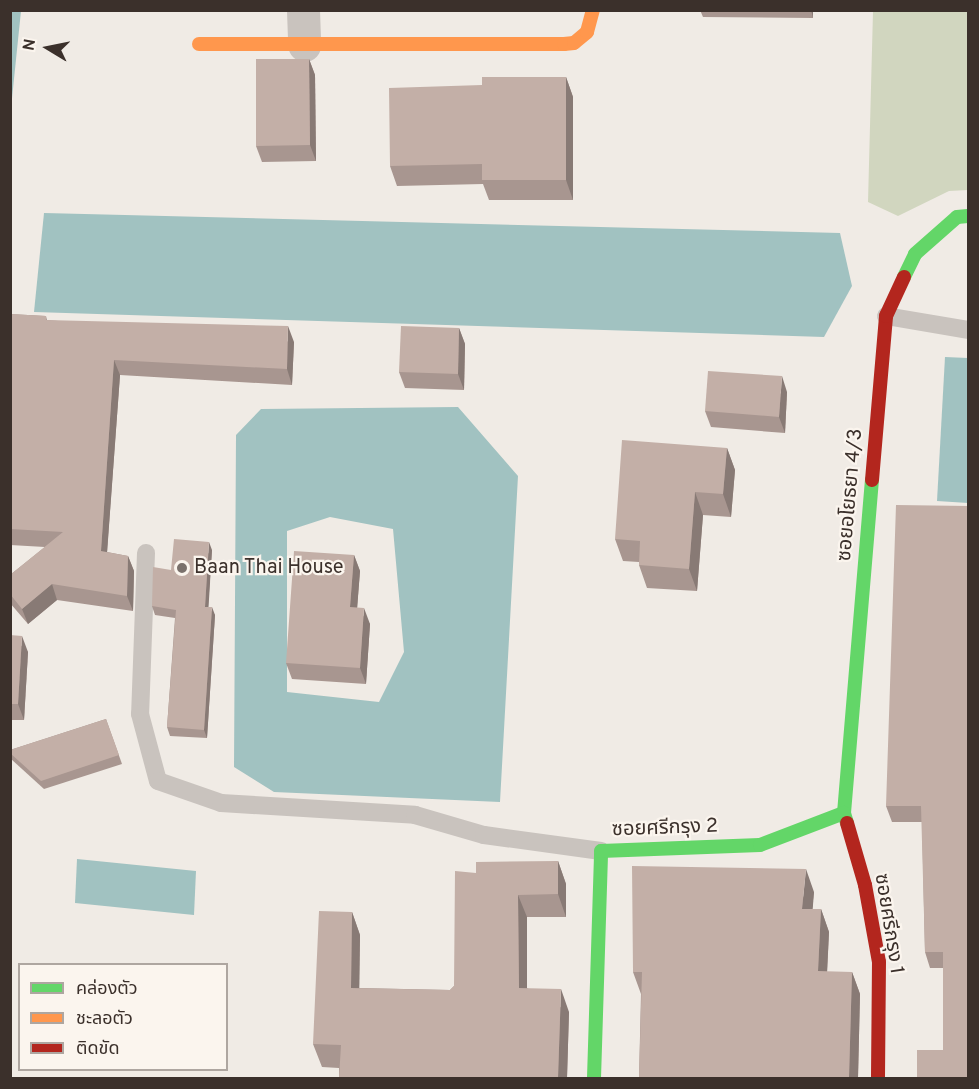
<!DOCTYPE html>
<meta charset="utf-8">
<style>
body{margin:0}
#map{position:relative;width:979px;height:1089px;overflow:hidden;background:#f0ebe5;font-family:Overpass,"Noto Sans Thai",sans-serif}
div>[style]{position:absolute}
.green>*{inset:0;background:#d1d6bf}
.water>*{inset:0;background:#a1c2c1}
.lane>*{height:18px;margin:-9px;padding:0 9px;transform-origin:9px;border-radius:9px;background:#c9c3be}
.street>*{height:33px;margin:-16.5px;padding:0 16.5px;transform-origin:16.5px;border-radius:16.5px;background:#c9c3be}
.fast>*{height:14px;margin:-7px;padding:0 7px;transform-origin:7px;border-radius:7px;background:#63d668}
.slow>*{height:14px;margin:-7px;padding:0 7px;transform-origin:7px;border-radius:7px;background:#ff974d}
.jam>*{height:14px;margin:-7px;padding:0 7px;transform-origin:7px;border-radius:7px;background:#b3261e}
.wall>*{inset:0;background:#a89690}
.shaded-wall>*{inset:0;background:#887a75}
.building>*{inset:0;background:#c3afa7}
.dots>*{width:16px;height:16px;translate:-50% -50%;box-sizing:border-box;border:3px solid #fbf5ee;border-radius:50%}
span{translate:-50% -50%;white-space:nowrap;text-align:center;line-height:1.15;-webkit-text-stroke:4.5px #fbf5ee;paint-order:stroke}
.street-label{font-size:20px;color:#3b302b}
.poi-label{font-size:20px;color:#3b302b}
.left{translate:0 -50%;text-align:left}
.frame{position:absolute;inset:0;border:12px solid #3b302b;pointer-events:none}
.legend{position:absolute;left:18px;top:963px;width:210px;height:108px;box-sizing:border-box;background:#fbf5ee;border:2px solid #aea6a0;margin:0;padding:8px 10px;list-style:none;font-size:18px;color:#3b302b}
.legend li{display:flex;align-items:center;gap:12px;height:30px}
.legend b{width:30px;border:2px solid #aea6a0}
.north{position:absolute;left:18px;top:18px;width:60px;height:60px;-webkit-text-stroke:4px #fbf5ee;paint-order:stroke;rotate:280deg;font-size:16px;font-weight:700;line-height:24px;text-align:center;color:#3b302b}
.north::after{content:'';display:block;margin:auto;width:21px;height:27px;background:#3b302b;clip-path:polygon(50% 0,100% 100%,50% 72%,0 100%)}
</style>
<div id="map">
<div class="green">
<i style="clip-path:polygon(873px 11px,968px 11px,968px 190px,949px 191px,898px 216px,868px 202px)"></i>
</div>
<div class="water">
<i style="clip-path:polygon(11px 10px,21px 11px,11px 108px,10px 11px)"></i>
<i style="clip-path:polygon(44px 213px,840px 233px,852px 286px,824px 337px,34px 312px)"></i>
<i style="clip-path:polygon(945px 357px,968px 358px,968px 503px,937px 501px)"></i>
<i style="clip-path:polygon(evenodd,458px 407px,518px 476px,500px 802px,274px 792px,234px 767px,236px 435px,261px 409px,458px 407px,330px 517px,393px 529px,404px 652px,379px 702px,287px 692px,287px 531px,330px 517px)"></i>
<i style="clip-path:polygon(77px 859px,196px 871px,194px 915px,75px 903px)"></i>
</div>
<div class="lane">
<i style="left:886px;top:316px;width:83px;rotate:9.7deg"></i>
<i style="left:146px;top:553px;width:161px;rotate:92.1deg"></i>
<i style="left:140px;top:714px;width:69px;rotate:75deg"></i>
<i style="left:158px;top:781px;width:67px;rotate:19.2deg"></i>
<i style="left:221px;top:803px;width:194px;rotate:3.5deg"></i>
<i style="left:415px;top:815px;width:72px;rotate:16.2deg"></i>
<i style="left:484px;top:835px;width:118px;rotate:7.8deg"></i>
</div>
<div class="street">
<i style="left:303px;top:10px;width:35px;rotate:88deg"></i>
</div>
<div class="fast">
<i style="left:904px;top:277px;width:25px;rotate:-64deg"></i>
<i style="left:915px;top:254px;width:56px;rotate:-41.4deg"></i>
<i style="left:957px;top:217px;width:11px;rotate:-5deg"></i>
<i style="left:847px;top:823px;width:10px;rotate:-107deg"></i>
<i style="left:844px;top:813px;width:334px;rotate:-85.2deg"></i>
<i style="left:594px;top:1078px;width:227px;rotate:-88.2deg"></i>
<i style="left:601px;top:851px;width:159px;rotate:-2.2deg"></i>
<i style="left:760px;top:845px;width:90px;rotate:-20.9deg"></i>
</div>
<div class="slow">
<i style="left:199px;top:44px;width:365px"></i>
<i style="left:564px;top:44px;width:10px;rotate:-6deg"></i>
<i style="left:574px;top:43px;width:17px;rotate:-40deg"></i>
<i style="left:587px;top:32px;width:23px;rotate:-75deg"></i>
</div>
<div class="jam">
<i style="left:872px;top:480px;width:165px;rotate:-85.1deg"></i>
<i style="left:886px;top:316px;width:43px;rotate:-65.2deg"></i>
<i style="left:847px;top:823px;width:65px;rotate:73.8deg"></i>
<i style="left:865px;top:885px;width:78px;rotate:79.7deg"></i>
<i style="left:879px;top:962px;width:116px;rotate:90.5deg"></i>
</div>
<div class="wall">
<i style="clip-path:polygon(700px 10px,813px 10px,813px 18px,703px 17px)"></i>
<i style="clip-path:polygon(309px 59px,315px 75px,316px 161px,262px 162px,256px 146px)"></i>
<i style="clip-path:polygon(566px 77px,573px 97px,573px 200px,489px 200px,483px 184px,397px 186px,390px 166px,482px 85px)"></i>
<i style="clip-path:polygon(10px 314px,46px 316px,47px 320px,294px 342px,292px 385px,120px 375px,107px 552px,128px 556px,134px 571px,133px 611px,57px 600px,28px 624px,10px 603px,10px 575px,45px 547px,10px 545px)"></i>
<i style="clip-path:polygon(459px 328px,465px 344px,464px 390px,405px 388px,399px 372px)"></i>
<i style="clip-path:polygon(787px 392px,785px 433px,711px 427px,705px 411px)"></i>
<i style="clip-path:polygon(727px 448px,735px 470px,731px 517px,703px 515px,697px 591px,647px 588px,639px 565px,639px 562px,623px 561px,615px 539px)"></i>
<i style="clip-path:polygon(969px 506px,943px 1050px,943px 968px,930px 968px,925px 952px,922px 822px,892px 822px,886px 806px)"></i>
<i style="clip-path:polygon(212px 550px,208px 607px,215px 615px,207px 738px,170px 736px,167px 727px,175px 618px,155px 615px,152px 606px)"></i>
<i style="clip-path:polygon(354px 555px,360px 571px,357px 608px,370px 624px,366px 684px,292px 679px,286px 663px)"></i>
<i style="clip-path:polygon(10px 635px,28px 652px,24px 720px,10px 720px)"></i>
<i style="clip-path:polygon(106px 719px,122px 764px,44px 789px,11px 759px,10px 750px)"></i>
<i style="clip-path:polygon(558px 861px,566px 884px,566px 917px,527px 917px,527px 988px,569px 1012px,567px 1078px,339px 1078px,339px 1068px,322px 1067px,313px 1044px,352px 912px,360px 935px,359px 988px,450px 990px,454px 986px,476px 873px)"></i>
<i style="clip-path:polygon(814px 892px,812px 909px,821px 909px,829px 932px,827px 972px,852px 972px,860px 994px,858px 1078px,639px 1078px,641px 994px,633px 972px)"></i>
</div>
<div class="shaded-wall">
<i style="clip-path:polygon(811px 10px,813px 10px,813px 18px)"></i>
<i style="clip-path:polygon(309px 59px,315px 75px,316px 161px,310px 145px)"></i>
<i style="clip-path:polygon(566px 77px,573px 97px,573px 200px,566px 180px)"></i>
<i style="clip-path:polygon(288px 326px,294px 342px,292px 385px,287px 369px)"></i>
<i style="clip-path:polygon(459px 328px,465px 344px,464px 390px,458px 374px)"></i>
<i style="clip-path:polygon(114px 360px,120px 375px,106px 567px,101px 551px)"></i>
<i style="clip-path:polygon(782px 376px,787px 392px,785px 433px,779px 417px)"></i>
<i style="clip-path:polygon(727px 448px,735px 470px,731px 517px,723px 494px)"></i>
<i style="clip-path:polygon(695px 492px,703px 515px,697px 591px,689px 569px)"></i>
<i style="clip-path:polygon(209px 542px,212px 550px,208px 615px,205px 607px)"></i>
<i style="clip-path:polygon(354px 555px,360px 571px,356px 623px,350px 607px)"></i>
<i style="clip-path:polygon(128px 556px,134px 571px,133px 611px,127px 596px)"></i>
<i style="clip-path:polygon(52px 584px,57px 600px,28px 624px,22px 609px)"></i>
<i style="clip-path:polygon(212px 607px,215px 615px,207px 738px,204px 730px)"></i>
<i style="clip-path:polygon(364px 608px,370px 624px,366px 684px,360px 668px)"></i>
<i style="clip-path:polygon(22px 636px,28px 652px,24px 720px,18px 704px)"></i>
<i style="clip-path:polygon(558px 861px,566px 884px,566px 917px,558px 894px)"></i>
<i style="clip-path:polygon(806px 869px,814px 892px,811px 931px,802px 909px)"></i>
<i style="clip-path:polygon(518px 895px,527px 917px,527px 1011px,519px 988px)"></i>
<i style="clip-path:polygon(821px 909px,829px 932px,826px 994px,818px 971px)"></i>
<i style="clip-path:polygon(352px 912px,360px 935px,359px 1010px,351px 988px)"></i>
<i style="clip-path:polygon(852px 972px,860px 994px,858px 1078px,849px 1078px)"></i>
<i style="clip-path:polygon(561px 989px,569px 1012px,567px 1078px,558px 1078px)"></i>
</div>
<div class="building">
<i style="clip-path:polygon(256px 59px,309px 59px,310px 145px,256px 146px)"></i>
<i style="clip-path:polygon(482px 77px,566px 77px,566px 180px,482px 180px,482px 164px,390px 166px,389px 88px,482px 85px)"></i>
<i style="clip-path:polygon(10px 314px,46px 316px,46px 320px,288px 326px,287px 369px,114px 360px,101px 551px,128px 556px,127px 596px,52px 584px,22px 609px,10px 594px,10px 575px,63px 532px,10px 529px)"></i>
<i style="clip-path:polygon(401px 326px,459px 328px,458px 374px,399px 372px)"></i>
<i style="clip-path:polygon(708px 371px,782px 376px,779px 417px,705px 411px)"></i>
<i style="clip-path:polygon(622px 440px,727px 448px,723px 494px,695px 492px,689px 569px,639px 565px,640px 541px,615px 539px)"></i>
<i style="clip-path:polygon(896px 505px,969px 506px,969px 1078px,917px 1078px,917px 1050px,943px 1050px,943px 952px,925px 952px,921px 806px,886px 806px)"></i>
<i style="clip-path:polygon(174px 539px,209px 542px,205px 607px,212px 607px,204px 730px,167px 727px,176px 610px,152px 606px,153px 567px,171px 570px)"></i>
<i style="clip-path:polygon(294px 551px,354px 555px,350px 607px,364px 608px,360px 668px,286px 663px)"></i>
<i style="clip-path:polygon(10px 635px,22px 636px,18px 704px,10px 704px)"></i>
<i style="clip-path:polygon(106px 719px,119px 755px,41px 781px,10px 753px,10px 750px)"></i>
<i style="clip-path:polygon(558px 861px,558px 894px,518px 895px,519px 988px,561px 989px,558px 1078px,339px 1078px,341px 1045px,313px 1044px,319px 911px,352px 912px,351px 988px,450px 990px,454px 986px,455px 871px,476px 873px,476px 862px)"></i>
<i style="clip-path:polygon(632px 866px,806px 869px,802px 909px,821px 909px,818px 971px,852px 972px,849px 1078px,639px 1078px,642px 972px,633px 972px)"></i>
</div>
<div class="dots">
<i style="left:182px;top:568px;background:#7a716c"></i>
</div>
<div class="street-label">
<span style="left:851px;top:495px;rotate:-85deg">ซอยอโยธยา 4/3</span>
<span style="left:665px;top:829px;rotate:-2deg">ซอยศรีกรุง 2</span>
<span style="left:888px;top:924px;rotate:81deg">ซอยศรีกรุง 1</span>
</div>
<div class="poi-label">
<span class="left" style="left:194px;top:568px">Baan Thai House</span>
</div>
<div class="frame"></div>
<ul class="legend">
<li><b style="height:8px;background:#63d668"></b>คล่องตัว</li>
<li><b style="height:8px;background:#ff974d"></b>ชะลอตัว</li>
<li><b style="height:8px;background:#b3261e"></b>ติดขัด</li>
</ul>
<div class="north">N</div>
</div>
